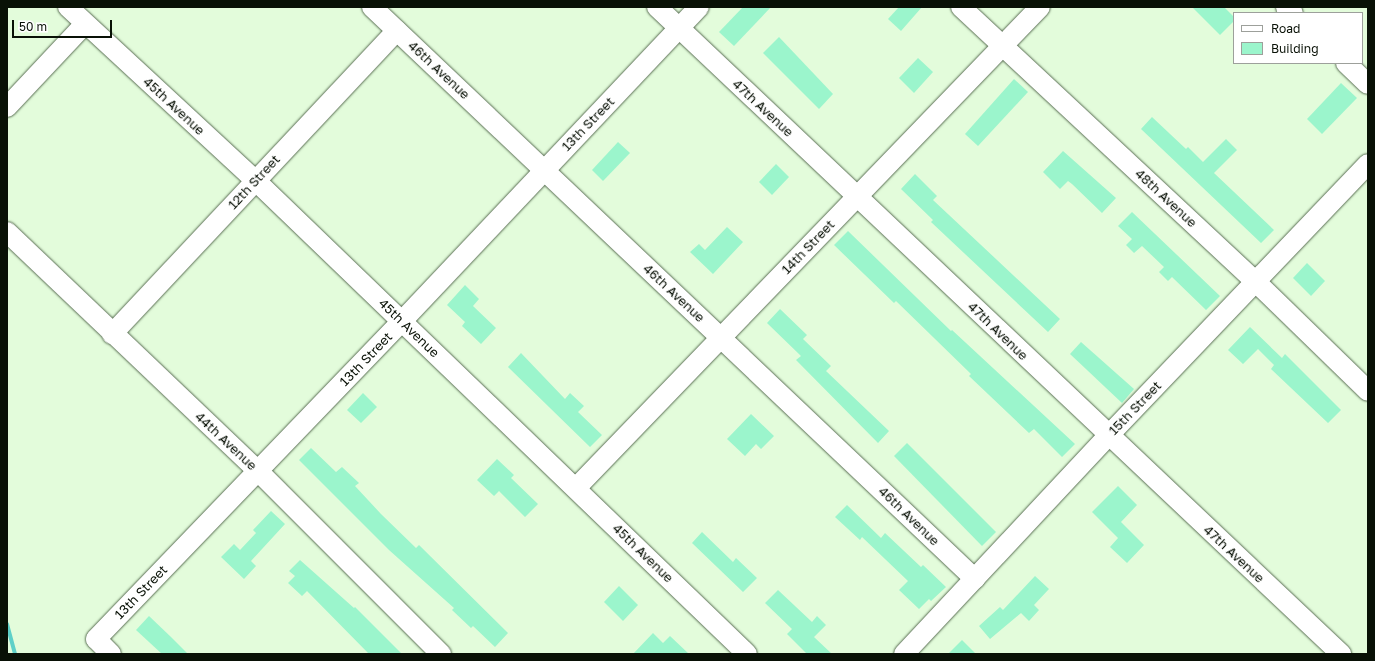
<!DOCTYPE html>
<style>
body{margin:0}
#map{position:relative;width:1375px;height:661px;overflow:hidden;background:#e3fcdb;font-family:"Golos Text",sans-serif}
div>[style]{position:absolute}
.stream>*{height:4px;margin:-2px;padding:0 2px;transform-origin:2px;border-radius:2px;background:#5ed0c8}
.building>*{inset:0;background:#9bf5cc}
.roads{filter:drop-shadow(0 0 1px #596e53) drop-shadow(0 0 1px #596e53)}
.minor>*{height:20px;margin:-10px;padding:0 10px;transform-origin:10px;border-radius:10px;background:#fff}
span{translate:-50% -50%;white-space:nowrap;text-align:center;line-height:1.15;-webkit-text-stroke:3.5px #fff;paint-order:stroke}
.street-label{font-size:13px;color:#091106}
.frame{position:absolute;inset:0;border:8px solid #091106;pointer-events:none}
.legend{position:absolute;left:1233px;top:12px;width:130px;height:52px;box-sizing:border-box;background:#fff;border:1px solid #9da09b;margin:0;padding:5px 7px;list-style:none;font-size:12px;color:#091106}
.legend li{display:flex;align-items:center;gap:8px;height:20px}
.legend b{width:20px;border:1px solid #9da09b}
.scale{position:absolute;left:12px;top:20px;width:100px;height:18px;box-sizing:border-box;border:2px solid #091106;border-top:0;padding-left:5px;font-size:12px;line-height:14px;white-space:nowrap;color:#091106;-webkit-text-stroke:3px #fff;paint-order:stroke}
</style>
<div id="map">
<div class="stream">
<i style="left:7px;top:624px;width:31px;rotate:75deg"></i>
</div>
<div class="building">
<i style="clip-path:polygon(743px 7px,771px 7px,734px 46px,719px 32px)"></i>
<i style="clip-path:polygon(899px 7px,922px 7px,901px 31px,888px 19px)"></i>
<i style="clip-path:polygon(1192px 7px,1224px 7px,1234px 17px,1234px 21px,1220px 35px)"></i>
<i style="clip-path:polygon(779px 37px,833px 94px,819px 109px,763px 53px)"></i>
<i style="clip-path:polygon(918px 58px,933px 72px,914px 93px,899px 78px)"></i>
<i style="clip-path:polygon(1014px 79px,1028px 92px,978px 146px,965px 134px)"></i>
<i style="clip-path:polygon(1341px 83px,1357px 98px,1322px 134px,1307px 119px)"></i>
<i style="clip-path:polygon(1152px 117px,1186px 149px,1188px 147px,1203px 162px,1226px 139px,1237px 150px,1214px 173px,1274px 230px,1261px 243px,1141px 129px)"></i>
<i style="clip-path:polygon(618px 142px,630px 153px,603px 181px,592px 170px)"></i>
<i style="clip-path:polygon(1063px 151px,1116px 198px,1102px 213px,1072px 184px,1068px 181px,1060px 189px,1043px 172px)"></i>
<i style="clip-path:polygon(776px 164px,789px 177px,772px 195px,759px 182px)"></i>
<i style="clip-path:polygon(915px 174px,937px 196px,933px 200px,1060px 319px,1048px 332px,931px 222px,933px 220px,901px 189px)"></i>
<i style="clip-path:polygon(1132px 212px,1220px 296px,1206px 310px,1172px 277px,1168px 281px,1159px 272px,1164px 267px,1142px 246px,1134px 253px,1126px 245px,1132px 239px,1118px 226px)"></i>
<i style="clip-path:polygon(727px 227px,743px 242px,713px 274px,690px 252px,699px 244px,705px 250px)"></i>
<i style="clip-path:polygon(848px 231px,951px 331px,952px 330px,1075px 444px,1062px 457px,1034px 429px,1029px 433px,969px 376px,971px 374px,896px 301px,894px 303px,834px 245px)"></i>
<i style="clip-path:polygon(1307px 263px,1325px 281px,1311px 296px,1293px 278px)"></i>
<i style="clip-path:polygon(465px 285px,479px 299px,473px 306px,496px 328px,481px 344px,462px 326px,465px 322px,447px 305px)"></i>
<i style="clip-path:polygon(780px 309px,807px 335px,803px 339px,831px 366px,826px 371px,889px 431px,878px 443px,796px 360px,801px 356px,767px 323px)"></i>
<i style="clip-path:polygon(1250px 327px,1282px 358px,1285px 354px,1341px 410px,1328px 423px,1271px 369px,1274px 365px,1258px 349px,1243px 364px,1228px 350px)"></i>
<i style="clip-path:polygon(1081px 342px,1134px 389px,1122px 403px,1070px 354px)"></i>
<i style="clip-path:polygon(521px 353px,565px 399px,570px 393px,584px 406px,578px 412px,602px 435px,590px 447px,508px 367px)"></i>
<i style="clip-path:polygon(363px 393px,377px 407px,361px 423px,347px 410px)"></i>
<i style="clip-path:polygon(751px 414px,774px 436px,761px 449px,756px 444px,745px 456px,727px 439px)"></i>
<i style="clip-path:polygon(907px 443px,996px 532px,982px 546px,894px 456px)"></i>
<i style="clip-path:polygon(311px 448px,336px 472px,342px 467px,359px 483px,355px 486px,381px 514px,416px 548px,419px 545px,508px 633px,495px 647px,473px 626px,471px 628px,452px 610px,454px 608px,389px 550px,299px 460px)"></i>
<i style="clip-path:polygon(497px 459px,514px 475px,511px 478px,538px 504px,525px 517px,499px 491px,494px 496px,477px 480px)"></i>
<i style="clip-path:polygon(1118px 486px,1137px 505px,1121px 522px,1144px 545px,1127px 563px,1110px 547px,1118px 538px,1092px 512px)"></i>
<i style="clip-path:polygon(847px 505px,881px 538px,885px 533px,921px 567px,923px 565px,946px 587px,931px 601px,929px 599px,919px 609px,899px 590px,908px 581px,862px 537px,860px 540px,835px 517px)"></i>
<i style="clip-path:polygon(271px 511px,285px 524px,251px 561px,256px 566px,244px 579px,221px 557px,234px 544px,240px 550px,256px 533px,253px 530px)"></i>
<i style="clip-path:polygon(702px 532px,733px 562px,736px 558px,757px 578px,743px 592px,692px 543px)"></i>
<i style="clip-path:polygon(300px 560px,354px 608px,355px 607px,402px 654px,369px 654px,307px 591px,302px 596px,288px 583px,295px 576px,289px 571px)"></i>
<i style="clip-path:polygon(1035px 576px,1049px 589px,1034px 605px,1039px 610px,1029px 621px,1021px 613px,990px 639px,979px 626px,1000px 607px,1003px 610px)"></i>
<i style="clip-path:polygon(619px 586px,638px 605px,623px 621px,604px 602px)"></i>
<i style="clip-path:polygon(778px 590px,812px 622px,817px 616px,826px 625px,814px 637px,832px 654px,807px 654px,787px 634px,792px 629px,765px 603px)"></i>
<i style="clip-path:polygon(149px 616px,171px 637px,188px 654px,162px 654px,136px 630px)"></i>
<i style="clip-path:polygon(653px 633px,663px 643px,670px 636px,689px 654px,633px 654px)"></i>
<i style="clip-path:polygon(962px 640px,976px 654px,948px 654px)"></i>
</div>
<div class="roads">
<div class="minor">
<i style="left:68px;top:7px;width:255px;rotate:42.8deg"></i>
<i style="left:255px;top:180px;width:683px;rotate:43.93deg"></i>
<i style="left:372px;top:7px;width:831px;rotate:43.49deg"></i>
<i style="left:657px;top:7px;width:942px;rotate:43.41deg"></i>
<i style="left:961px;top:7px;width:403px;rotate:43deg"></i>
<i style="left:1256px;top:282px;width:156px;rotate:44.2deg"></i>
<i style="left:1286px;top:7px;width:9px;rotate:41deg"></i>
<i style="left:1346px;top:63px;width:30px;rotate:44deg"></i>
<i style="left:7px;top:107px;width:114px;rotate:-46.8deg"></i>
<i style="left:7px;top:232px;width:347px;rotate:43.6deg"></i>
<i style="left:258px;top:471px;width:259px;rotate:45deg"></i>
<i style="left:112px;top:334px;width:416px;rotate:-46.8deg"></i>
<i style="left:576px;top:488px;width:668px;rotate:-46.03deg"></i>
<i style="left:111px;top:654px;width:21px;rotate:-135deg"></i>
<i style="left:96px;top:639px;width:441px;rotate:-46.1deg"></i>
<i style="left:402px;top:321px;width:432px;rotate:-46.6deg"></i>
<i style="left:904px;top:654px;width:299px;rotate:-46.9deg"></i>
<i style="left:1108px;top:436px;width:376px;rotate:-46.3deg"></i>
</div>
</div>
<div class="street-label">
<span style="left:439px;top:70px;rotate:43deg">46th Avenue</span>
<span style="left:174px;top:106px;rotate:43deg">45th Avenue</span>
<span style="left:763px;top:108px;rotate:43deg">47th Avenue</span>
<span style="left:588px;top:124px;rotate:-46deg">13th Street</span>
<span style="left:254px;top:182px;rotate:-47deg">12th Street</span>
<span style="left:1166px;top:198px;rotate:43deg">48th Avenue</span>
<span style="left:808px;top:247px;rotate:-46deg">14th Street</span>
<span style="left:674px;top:293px;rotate:43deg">46th Avenue</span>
<span style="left:409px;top:328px;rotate:44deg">45th Avenue</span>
<span style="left:998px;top:331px;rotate:44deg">47th Avenue</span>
<span style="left:366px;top:359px;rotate:-46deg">13th Street</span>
<span style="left:1135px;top:408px;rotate:-46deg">15th Street</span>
<span style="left:226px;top:441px;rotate:43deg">44th Avenue</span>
<span style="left:909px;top:516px;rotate:44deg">46th Avenue</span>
<span style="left:643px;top:553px;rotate:44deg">45th Avenue</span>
<span style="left:1234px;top:554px;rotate:43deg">47th Avenue</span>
<span style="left:141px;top:592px;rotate:-46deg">13th Street</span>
</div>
<div class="frame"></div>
<ul class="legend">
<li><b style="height:5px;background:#fff"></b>Road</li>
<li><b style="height:11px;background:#9bf5cc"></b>Building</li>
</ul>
<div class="scale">50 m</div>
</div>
